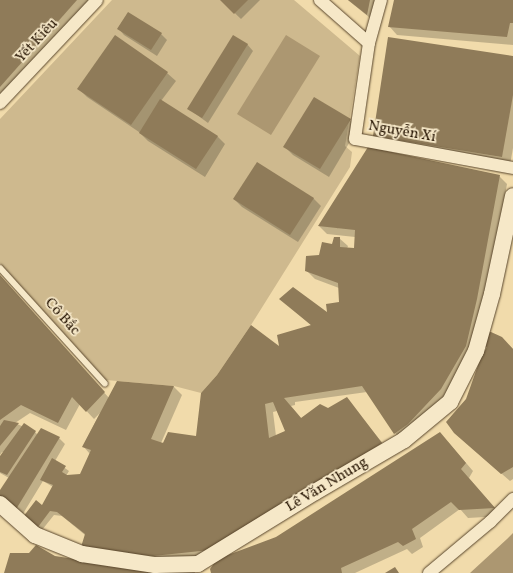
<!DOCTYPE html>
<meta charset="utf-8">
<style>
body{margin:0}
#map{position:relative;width:513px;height:573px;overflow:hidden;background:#f1dbab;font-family:Vollkorn,serif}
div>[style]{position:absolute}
.green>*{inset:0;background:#ceb98e}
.water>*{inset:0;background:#ac9771}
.shadow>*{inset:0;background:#0003}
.building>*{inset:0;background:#8f7b59}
.roads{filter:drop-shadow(0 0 1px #58452b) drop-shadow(0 0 1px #58452b)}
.lane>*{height:6px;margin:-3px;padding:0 3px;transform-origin:3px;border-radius:3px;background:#f6e8c8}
.street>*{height:12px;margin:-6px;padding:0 6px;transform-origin:6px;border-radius:6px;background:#f6e8c8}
.secondary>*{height:16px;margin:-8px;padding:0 8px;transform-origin:8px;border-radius:8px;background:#f6e8c8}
span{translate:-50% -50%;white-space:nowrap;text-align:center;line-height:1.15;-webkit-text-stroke:3.5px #f6e8c8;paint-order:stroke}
.street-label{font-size:15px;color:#251300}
</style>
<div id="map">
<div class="green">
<i style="clip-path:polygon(112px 0,294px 0,360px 56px,345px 146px,352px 152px,350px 167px,251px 325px,217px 375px,201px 393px,174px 386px,106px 380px,0 263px,0 119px)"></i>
</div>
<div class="water">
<i style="clip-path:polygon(286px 35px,320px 56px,271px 135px,237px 114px)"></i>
<i style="clip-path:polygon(513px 533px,513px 573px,470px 573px,507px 539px)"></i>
</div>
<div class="shadow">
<i style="clip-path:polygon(0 0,93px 0,0 104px)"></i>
<i style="clip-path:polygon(221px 0,260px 0,241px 19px)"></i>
<i style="clip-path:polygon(348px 0,379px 0,375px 22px)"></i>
<i style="clip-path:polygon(395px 0,513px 0,513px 45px,397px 35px,389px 26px)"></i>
<i style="clip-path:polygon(128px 13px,161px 34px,167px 40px,157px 56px,124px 35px,118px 28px)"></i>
<i style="clip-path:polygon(247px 44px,253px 51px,208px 123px,189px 109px)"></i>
<i style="clip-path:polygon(513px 57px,513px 148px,510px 165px,383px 144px,375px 136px)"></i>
<i style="clip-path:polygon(167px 73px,176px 81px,161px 101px,217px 136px,225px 144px,205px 177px,148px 141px,139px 132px,87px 97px,79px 89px)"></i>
<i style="clip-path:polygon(350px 120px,358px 128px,329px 177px,293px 155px,285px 147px)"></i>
<i style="clip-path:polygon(evenodd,499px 176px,507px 184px,485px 307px,449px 398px,403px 441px,395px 433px,367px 392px,295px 402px,295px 405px,291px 406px,302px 419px,329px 410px,346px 398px,389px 451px,218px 558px,162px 564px,85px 535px,62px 516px,54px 515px,42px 530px,28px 521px,42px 506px,53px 487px,43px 481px,21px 517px,0 494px,9px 478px,0 473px,0 458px,4px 453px,2px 452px,0 455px,0 276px,109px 398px,117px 382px,174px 387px,182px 395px,161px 443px,196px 437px,280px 348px,313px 327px,281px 299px,326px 313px,340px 303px,339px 288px,315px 279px,306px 270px,339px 238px,348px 246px,347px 249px,355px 250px,355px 237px,327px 234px,319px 226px,499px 176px,80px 404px,94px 419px,100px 413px,83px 446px,90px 454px,81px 475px,66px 476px,69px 471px,55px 461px,65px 444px,59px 438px,38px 435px,35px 432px,15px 423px,30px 413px,66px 430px,80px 404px,499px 176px,277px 411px,286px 431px,276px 436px,273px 412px,277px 411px)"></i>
<i style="clip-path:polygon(313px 198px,321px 206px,298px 242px,242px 207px,234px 199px)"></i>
<i style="clip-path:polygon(501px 338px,513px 349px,513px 479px,510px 481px,455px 433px,487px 349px,484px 346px)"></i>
<i style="clip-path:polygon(448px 442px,473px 471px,469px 478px,502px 516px,468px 518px,460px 509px,420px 538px,423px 547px,412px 554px,407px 549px,355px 573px,212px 573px)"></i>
</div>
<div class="building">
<i style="clip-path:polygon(0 0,77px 0,0 87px)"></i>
<i style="clip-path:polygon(220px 0,248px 0,234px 14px)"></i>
<i style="clip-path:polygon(348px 0,370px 0,367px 15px)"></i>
<i style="clip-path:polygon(394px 0,513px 0,513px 23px,510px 23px,507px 37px,388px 27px)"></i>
<i style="clip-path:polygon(128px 12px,162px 33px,151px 50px,117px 29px)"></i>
<i style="clip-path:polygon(115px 35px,168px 72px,131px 125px,77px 89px)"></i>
<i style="clip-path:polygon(233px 35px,248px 44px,202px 118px,187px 109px)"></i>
<i style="clip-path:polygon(388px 37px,513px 56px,513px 95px,502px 157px,373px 136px)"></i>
<i style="clip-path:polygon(314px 97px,351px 119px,320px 169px,283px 147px)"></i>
<i style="clip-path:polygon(160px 99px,218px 136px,196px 169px,139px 133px)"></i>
<i style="clip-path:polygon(evenodd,368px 147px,500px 175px,477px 299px,466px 346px,441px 389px,408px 424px,394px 434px,362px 386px,284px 398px,301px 418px,320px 404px,328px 408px,347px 397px,382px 443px,210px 550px,153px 556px,112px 553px,81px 547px,85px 534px,57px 512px,50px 511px,38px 527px,23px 517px,36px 500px,42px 505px,53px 485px,40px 480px,52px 458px,66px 466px,62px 472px,67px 475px,80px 474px,91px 450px,82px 447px,117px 381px,174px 386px,151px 439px,163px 443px,168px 432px,196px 436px,201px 393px,217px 375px,251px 325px,279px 346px,277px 335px,311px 325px,279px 299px,293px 287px,327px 312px,326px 304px,339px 302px,338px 283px,305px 271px,306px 256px,319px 255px,322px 242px,332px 244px,334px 237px,340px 237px,340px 247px,354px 248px,355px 230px,318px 226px,368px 147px,273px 402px,285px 431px,269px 438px,265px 404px,273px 402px)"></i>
<i style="clip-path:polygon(257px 162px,314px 198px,290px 235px,233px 199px)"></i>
<i style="clip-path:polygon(0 275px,105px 392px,86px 412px,72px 397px,58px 423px,21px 405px,0 420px)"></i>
<i style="clip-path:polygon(487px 332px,491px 332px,502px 337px,513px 349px,513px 467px,501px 474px,454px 433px,446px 422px,466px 399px,481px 357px,487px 347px,483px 346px)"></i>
<i style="clip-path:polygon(4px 420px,19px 423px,0 446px,0 426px)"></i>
<i style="clip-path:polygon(24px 423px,36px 431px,7px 475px,0 472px,0 456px)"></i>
<i style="clip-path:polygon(41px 428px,60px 437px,15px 511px,0 496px,0 490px)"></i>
<i style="clip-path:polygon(440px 432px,466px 463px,461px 469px,495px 508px,459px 510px,451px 502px,412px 529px,416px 539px,403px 546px,398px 542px,341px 568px,342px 573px,211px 573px,210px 569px,217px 559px,276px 537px)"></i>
<i style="clip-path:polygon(36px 545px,55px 556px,120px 566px,194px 570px,195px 573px,4px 573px,10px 553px,29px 553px)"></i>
<i style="clip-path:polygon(395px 567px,399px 573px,385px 573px)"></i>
</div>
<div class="roads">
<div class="lane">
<i style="left:0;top:268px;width:156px;rotate:47.8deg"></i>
</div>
<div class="street">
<i style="left:320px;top:0;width:65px;rotate:41.3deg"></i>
<i style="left:381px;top:0;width:45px;rotate:105.6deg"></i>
<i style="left:369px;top:43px;width:97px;rotate:98.3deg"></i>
<i style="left:355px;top:139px;width:161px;rotate:10.4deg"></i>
<i style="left:0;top:103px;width:141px;rotate:-46.7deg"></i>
<i style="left:429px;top:573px;width:80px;rotate:-39.9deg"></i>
<i style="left:490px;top:522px;width:33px;rotate:-45deg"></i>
</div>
<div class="secondary">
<i style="left:0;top:504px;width:47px;rotate:41.5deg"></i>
<i style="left:35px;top:535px;width:51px;rotate:22deg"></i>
<i style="left:82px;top:554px;width:74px;rotate:8.6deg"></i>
<i style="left:155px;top:565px;width:43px;rotate:-1.3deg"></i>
<i style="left:198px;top:564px;width:137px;rotate:-31.6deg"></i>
<i style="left:315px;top:492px;width:103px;rotate:-30.3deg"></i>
<i style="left:404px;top:440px;width:60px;rotate:-39.6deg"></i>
<i style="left:450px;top:402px;width:57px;rotate:-63deg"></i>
<i style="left:476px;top:351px;width:59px;rotate:-74.3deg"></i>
<i style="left:492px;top:294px;width:100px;rotate:-77.9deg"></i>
</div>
</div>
<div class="street-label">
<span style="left:37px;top:41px;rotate:-47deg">Yết Kiêu</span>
<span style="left:402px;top:132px;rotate:10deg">Nguyễn Xí</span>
<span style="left:62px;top:317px;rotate:48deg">Cô Bắc</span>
<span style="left:327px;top:485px;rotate:-31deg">Lê Văn Nhung</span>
</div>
</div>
